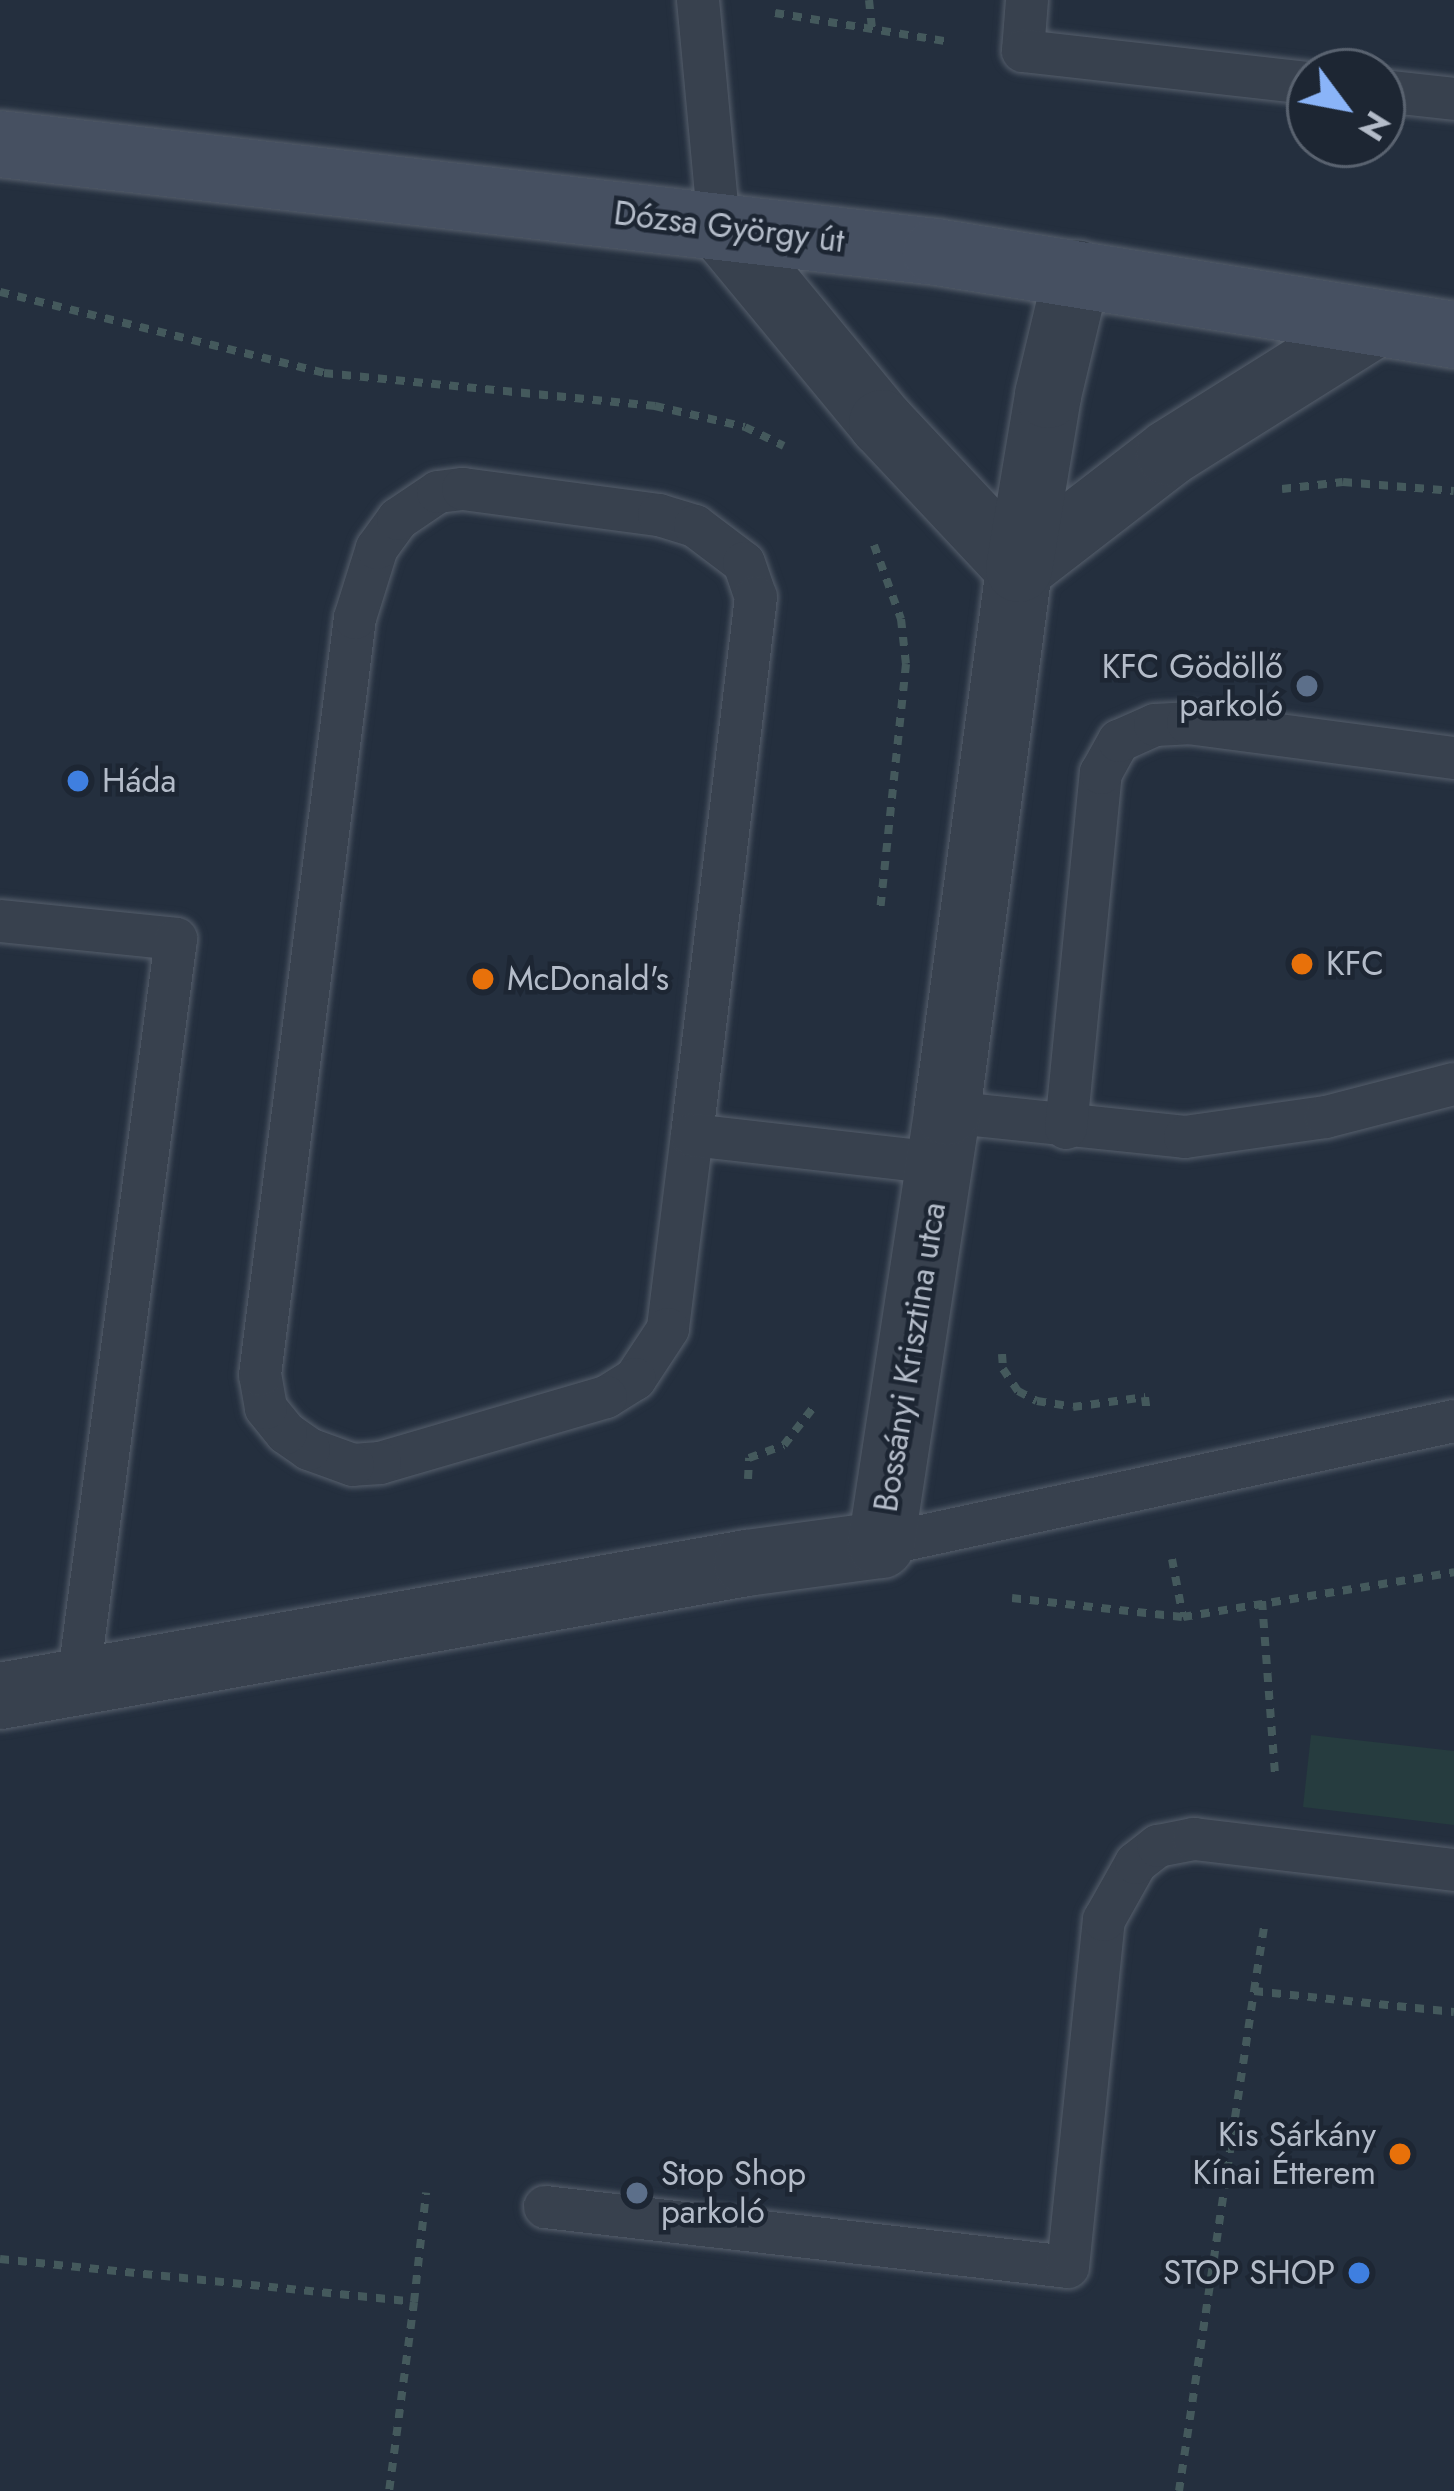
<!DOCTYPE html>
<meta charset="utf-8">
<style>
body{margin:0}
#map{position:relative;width:1454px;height:2491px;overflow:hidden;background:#242f3e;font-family:Jost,sans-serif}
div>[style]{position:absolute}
.green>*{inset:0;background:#263c3f}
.path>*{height:8px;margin-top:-4px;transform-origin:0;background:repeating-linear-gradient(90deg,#44595c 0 9px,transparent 0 18px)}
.roads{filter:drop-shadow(0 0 3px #565f6c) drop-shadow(0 0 3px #565f6c)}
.lane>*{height:42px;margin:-21px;padding:0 21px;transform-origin:21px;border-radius:21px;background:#38414e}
.street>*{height:66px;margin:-33px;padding:0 33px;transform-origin:33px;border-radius:33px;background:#38414e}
.secondary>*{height:66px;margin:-33px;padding:0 33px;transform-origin:33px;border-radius:33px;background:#465061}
.dots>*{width:33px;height:33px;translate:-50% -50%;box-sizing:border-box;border:6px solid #1d2633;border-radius:50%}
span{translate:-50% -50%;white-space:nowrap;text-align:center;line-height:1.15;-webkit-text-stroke:9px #1d2633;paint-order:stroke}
.street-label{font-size:33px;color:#b4bcc9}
.poi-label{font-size:33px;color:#b4bcc9}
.right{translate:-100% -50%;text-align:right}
.left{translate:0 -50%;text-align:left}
.north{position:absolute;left:1286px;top:48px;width:120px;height:120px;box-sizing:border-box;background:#1d2633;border:3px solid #59626f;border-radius:50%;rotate:122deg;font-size:33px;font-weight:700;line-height:48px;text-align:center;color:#b4bcc9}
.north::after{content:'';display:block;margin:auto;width:42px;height:54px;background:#8ab4f8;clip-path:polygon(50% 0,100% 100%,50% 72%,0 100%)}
</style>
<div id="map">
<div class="green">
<i style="clip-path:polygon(1311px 1735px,1454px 1751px,1454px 1825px,1303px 1807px)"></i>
</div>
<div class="path">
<i style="left:869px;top:0;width:28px;rotate:84deg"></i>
<i style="left:775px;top:13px;width:177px;rotate:9.4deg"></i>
<i style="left:0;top:292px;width:334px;rotate:14deg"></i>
<i style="left:324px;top:373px;width:333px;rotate:5.7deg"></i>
<i style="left:655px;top:406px;width:92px;rotate:13.1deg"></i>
<i style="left:745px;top:427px;width:43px;rotate:26deg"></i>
<i style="left:1282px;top:489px;width:61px;rotate:-6.5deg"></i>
<i style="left:1343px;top:482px;width:111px;rotate:4.6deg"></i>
<i style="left:874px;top:545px;width:79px;rotate:70deg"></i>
<i style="left:901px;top:619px;width:45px;rotate:83.7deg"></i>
<i style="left:906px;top:664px;width:250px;rotate:96deg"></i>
<i style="left:1002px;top:1354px;width:15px;rotate:86deg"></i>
<i style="left:1003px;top:1369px;width:27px;rotate:56deg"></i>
<i style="left:1018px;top:1391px;width:21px;rotate:28deg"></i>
<i style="left:1037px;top:1401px;width:36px;rotate:9deg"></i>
<i style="left:1073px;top:1407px;width:73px;rotate:-7.9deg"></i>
<i style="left:1145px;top:1397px;width:17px;rotate:83deg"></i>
<i style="left:748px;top:1479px;width:21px;rotate:-87deg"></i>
<i style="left:749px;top:1458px;width:37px;rotate:-20deg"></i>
<i style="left:784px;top:1445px;width:46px;rotate:-52.1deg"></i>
<i style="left:1172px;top:1559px;width:59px;rotate:79.3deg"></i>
<i style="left:1183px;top:1617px;width:275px;rotate:-9.4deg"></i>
<i style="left:1012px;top:1598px;width:171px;rotate:6.4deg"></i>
<i style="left:1262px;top:1601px;width:174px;rotate:85.7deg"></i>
<i style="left:1254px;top:1991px;width:71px;rotate:-81.1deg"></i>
<i style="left:0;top:2259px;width:416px;rotate:5.9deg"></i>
<i style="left:414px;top:2302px;width:191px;rotate:97.5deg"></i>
<i style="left:414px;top:2302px;width:110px;rotate:-83.7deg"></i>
<i style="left:1179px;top:2491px;width:506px;rotate:-81.47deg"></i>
<i style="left:1254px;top:1991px;width:201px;rotate:6deg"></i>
</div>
<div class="roads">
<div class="lane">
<i style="left:698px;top:0;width:227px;rotate:84.7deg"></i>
<i style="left:1027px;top:0;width:51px;rotate:94.5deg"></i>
<i style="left:1023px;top:51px;width:289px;rotate:6.4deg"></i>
<i style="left:1382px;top:91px;width:72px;rotate:6.3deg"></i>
<i style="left:0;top:921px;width:177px;rotate:5.8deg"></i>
<i style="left:176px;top:939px;width:749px;rotate:97.51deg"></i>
<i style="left:947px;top:1112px;width:239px;rotate:6deg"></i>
<i style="left:1185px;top:1137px;width:142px;rotate:-8.1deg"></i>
<i style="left:1326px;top:1117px;width:132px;rotate:-14.5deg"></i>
<i style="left:1066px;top:1128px;width:357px;rotate:-84.4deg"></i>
<i style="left:1101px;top:773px;width:37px;rotate:-61deg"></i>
<i style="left:1119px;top:741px;width:39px;rotate:-24deg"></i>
<i style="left:1155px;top:725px;width:33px;rotate:-3deg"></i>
<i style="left:1188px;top:723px;width:268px;rotate:7.5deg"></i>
<i style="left:692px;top:1135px;width:195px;rotate:97.1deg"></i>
<i style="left:668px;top:1329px;width:60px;rotate:123.4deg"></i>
<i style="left:635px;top:1379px;width:34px;rotate:148deg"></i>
<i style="left:606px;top:1397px;width:235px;rotate:163.7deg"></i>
<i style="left:380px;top:1463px;width:27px;rotate:176deg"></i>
<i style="left:353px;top:1465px;width:47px;rotate:-160deg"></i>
<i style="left:309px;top:1449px;width:28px;rotate:-145deg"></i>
<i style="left:286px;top:1433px;width:32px;rotate:-129deg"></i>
<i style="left:266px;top:1408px;width:34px;rotate:-100deg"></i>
<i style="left:260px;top:1375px;width:763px;rotate:-82.85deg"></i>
<i style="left:355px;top:618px;width:73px;rotate:-72.6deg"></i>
<i style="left:377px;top:548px;width:36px;rotate:-54deg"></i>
<i style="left:398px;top:519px;width:48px;rotate:-34deg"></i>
<i style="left:438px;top:492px;width:25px;rotate:-7deg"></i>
<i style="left:463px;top:489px;width:198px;rotate:7.6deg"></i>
<i style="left:659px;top:515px;width:38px;rotate:17deg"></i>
<i style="left:695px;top:526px;width:61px;rotate:37.1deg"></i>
<i style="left:744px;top:563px;width:36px;rotate:71deg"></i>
<i style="left:756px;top:597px;width:542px;rotate:96.78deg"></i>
<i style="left:692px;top:1135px;width:249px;rotate:6.5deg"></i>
<i style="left:881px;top:1545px;width:586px;rotate:-12.21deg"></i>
<i style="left:545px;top:2207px;width:526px;rotate:6.54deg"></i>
<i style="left:1068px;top:2267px;width:349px;rotate:-84.1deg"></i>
<i style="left:1104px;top:1920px;width:65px;rotate:-60.7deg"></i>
<i style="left:1136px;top:1863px;width:28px;rotate:-38deg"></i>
<i style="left:1158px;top:1846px;width:37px;rotate:-11deg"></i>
<i style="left:1194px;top:1839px;width:262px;rotate:6.8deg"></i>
</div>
<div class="street">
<i style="left:719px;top:226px;width:256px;rotate:50.4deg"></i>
<i style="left:882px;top:423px;width:200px;rotate:46.8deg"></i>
<i style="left:1019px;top:569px;width:190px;rotate:-37.7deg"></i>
<i style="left:1169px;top:453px;width:241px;rotate:-32.1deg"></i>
<i style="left:0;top:1696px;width:759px;rotate:-10.1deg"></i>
<i style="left:747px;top:1563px;width:135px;rotate:-7.7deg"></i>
<i style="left:881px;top:1545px;width:438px;rotate:-81.3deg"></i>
<i style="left:947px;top:1112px;width:548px;rotate:-82.45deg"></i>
<i style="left:1019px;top:569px;width:176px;rotate:-80.5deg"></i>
<i style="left:1048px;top:395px;width:125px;rotate:-76.6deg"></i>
</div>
<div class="secondary">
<i style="left:0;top:144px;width:942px;rotate:6.58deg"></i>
<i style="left:936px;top:252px;width:525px;rotate:9.1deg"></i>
</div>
</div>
<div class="dots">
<i style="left:1307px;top:686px;background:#5c6f8a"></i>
<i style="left:78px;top:781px;background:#3f7fe0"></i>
<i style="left:1302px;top:964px;background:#e8710a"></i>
<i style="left:483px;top:979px;background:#e8710a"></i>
<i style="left:1400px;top:2154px;background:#e8710a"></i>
<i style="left:637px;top:2193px;background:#5c6f8a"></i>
<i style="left:1359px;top:2273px;background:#3f7fe0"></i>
</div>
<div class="street-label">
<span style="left:729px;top:227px;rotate:7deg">Dózsa György út</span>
<span style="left:910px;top:1357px;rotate:-81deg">Bossányi Krisztina utca</span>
</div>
<div class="poi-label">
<span class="right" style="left:1283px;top:686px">KFC Gödöllő<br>parkoló</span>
<span class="left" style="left:102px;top:781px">Háda</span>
<span class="left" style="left:1326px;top:964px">KFC</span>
<span class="left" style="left:507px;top:979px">McDonald's</span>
<span class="right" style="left:1376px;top:2154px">Kis Sárkány<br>Kínai Étterem</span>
<span class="left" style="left:661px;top:2193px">Stop Shop<br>parkoló</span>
<span class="right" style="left:1335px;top:2273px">STOP SHOP</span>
</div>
<div class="north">N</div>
</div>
